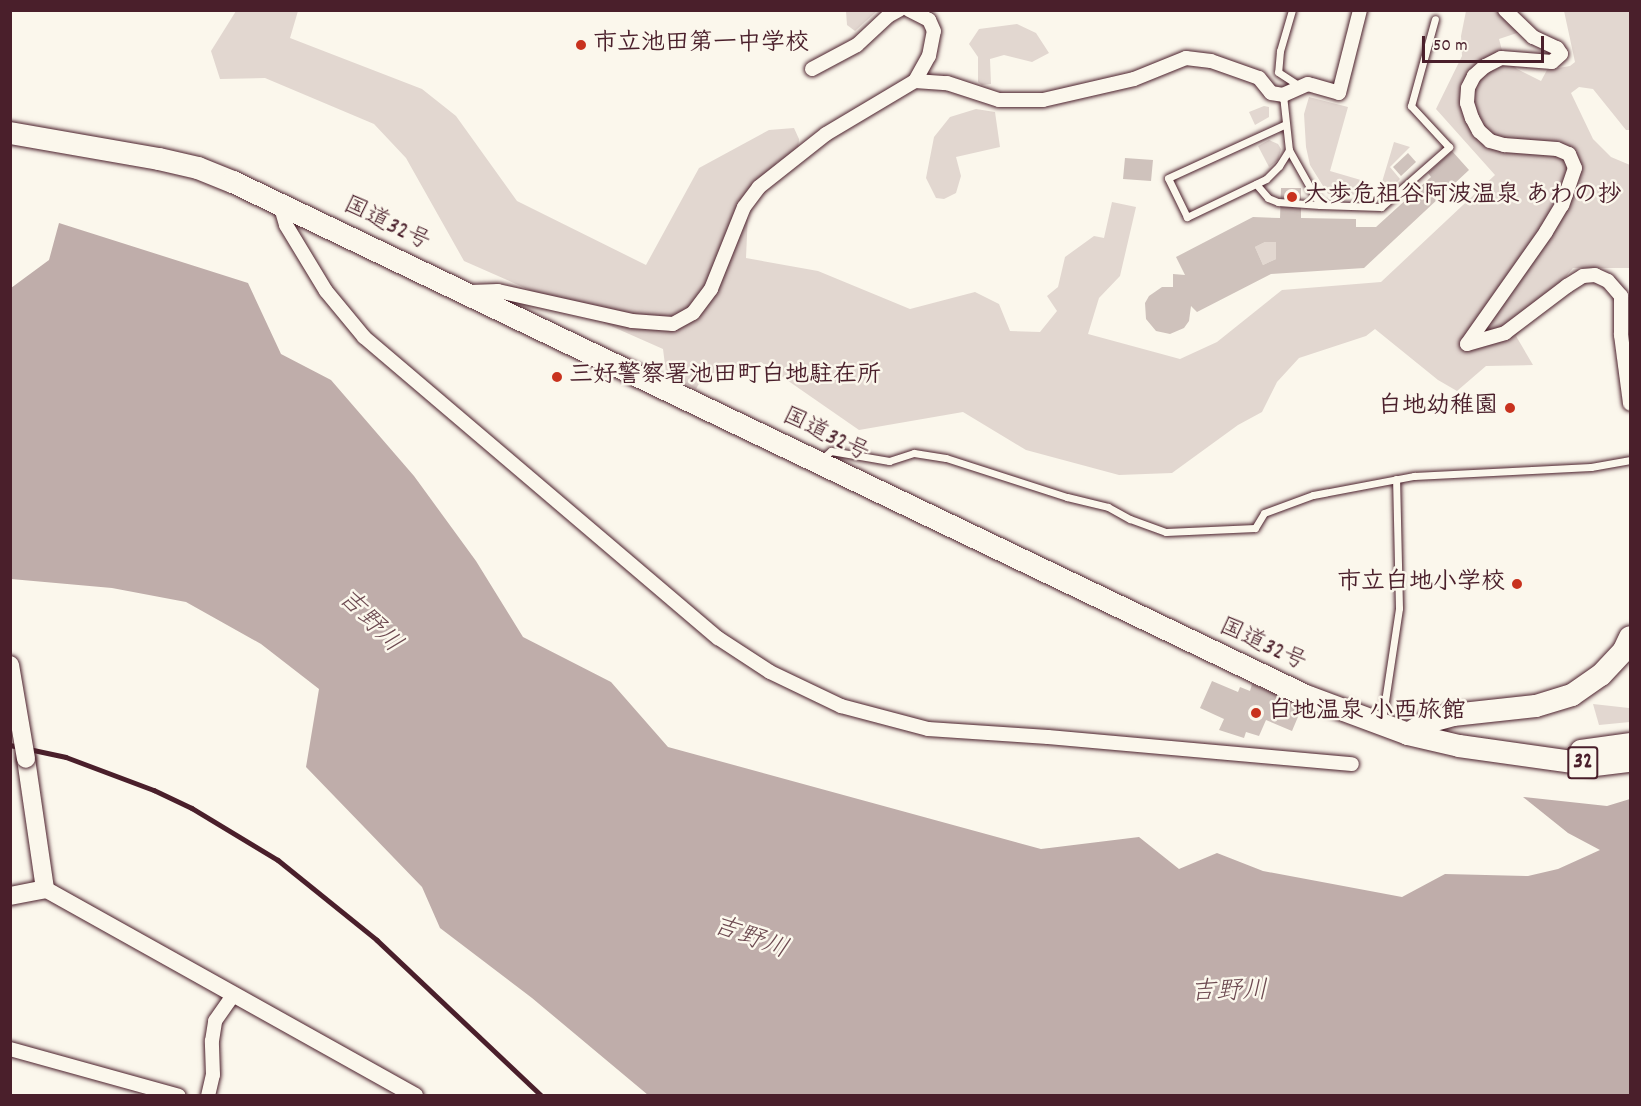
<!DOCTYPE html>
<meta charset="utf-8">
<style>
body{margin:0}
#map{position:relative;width:1641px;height:1106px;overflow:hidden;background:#fbf7ec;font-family:Dekko,"Klee One",sans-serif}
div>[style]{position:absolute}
.green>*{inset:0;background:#e2d7d0}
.water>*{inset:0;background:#bfadaa}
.building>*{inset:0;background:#cfc2bc}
.roads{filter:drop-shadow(0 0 2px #4a1f2b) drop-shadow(0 0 2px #4a1f2b)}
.service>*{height:7px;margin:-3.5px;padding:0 3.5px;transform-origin:3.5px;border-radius:3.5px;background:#fbf7ec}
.minor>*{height:14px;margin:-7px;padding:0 7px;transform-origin:7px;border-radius:7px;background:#fbf7ec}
.tertiary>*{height:16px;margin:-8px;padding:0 8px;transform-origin:8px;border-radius:8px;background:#fbf7ec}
.secondary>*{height:18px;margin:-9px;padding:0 9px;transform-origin:9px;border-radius:9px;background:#fbf7ec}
.trunk>*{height:22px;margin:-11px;padding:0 11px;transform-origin:11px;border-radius:11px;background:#fbf7ec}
.rail>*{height:4.5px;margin:-2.25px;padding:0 2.25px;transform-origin:2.25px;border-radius:2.25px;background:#4a1f2b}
.bridges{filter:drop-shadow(0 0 2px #4a1f2b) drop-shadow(0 0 2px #4a1f2b)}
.secondary-bridge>*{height:18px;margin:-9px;padding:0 9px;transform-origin:9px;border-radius:9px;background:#fbf7ec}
.dots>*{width:16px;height:16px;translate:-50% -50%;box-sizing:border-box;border:3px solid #fbf7ec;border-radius:50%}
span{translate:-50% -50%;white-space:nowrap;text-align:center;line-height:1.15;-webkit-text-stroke:5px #fbf7ec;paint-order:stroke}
.shield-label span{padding:2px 4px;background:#fbf7ec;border:2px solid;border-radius:4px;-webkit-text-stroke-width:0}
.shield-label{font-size:22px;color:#4a1f2b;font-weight:700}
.poi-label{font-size:24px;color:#4a1f2b;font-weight:700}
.left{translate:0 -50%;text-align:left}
.right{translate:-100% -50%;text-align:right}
.street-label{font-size:24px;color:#4a1f2b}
.water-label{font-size:26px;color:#6d4a51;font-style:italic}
.frame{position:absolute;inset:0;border:12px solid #4a1f2b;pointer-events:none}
.scale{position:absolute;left:1422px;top:36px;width:122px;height:27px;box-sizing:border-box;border:3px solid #4a1f2b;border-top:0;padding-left:8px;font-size:18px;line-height:21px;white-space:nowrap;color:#4a1f2b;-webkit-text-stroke:4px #fbf7ec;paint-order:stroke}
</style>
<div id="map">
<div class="green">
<i style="clip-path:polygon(236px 11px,298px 11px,290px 38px,422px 89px,456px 116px,517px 201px,646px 265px,699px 168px,769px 130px,794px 128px,799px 139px,798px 152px,777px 162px,748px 213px,746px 258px,818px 271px,910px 309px,975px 292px,999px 304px,1010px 331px,1040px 332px,1057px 311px,1047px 296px,1058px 287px,1065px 257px,1094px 236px,1104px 238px,1112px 202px,1136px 207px,1120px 276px,1099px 298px,1088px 334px,1180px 359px,1217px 342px,1282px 290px,1381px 282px,1495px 175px,1436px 109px,1462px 56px,1461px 36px,1466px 11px,1497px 11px,1520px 32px,1499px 39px,1503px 54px,1517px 69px,1541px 81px,1547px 70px,1570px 66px,1575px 62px,1564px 11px,1630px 11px,1630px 130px,1626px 130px,1593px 89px,1579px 87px,1571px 93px,1593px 139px,1611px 157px,1630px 165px,1630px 268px,1573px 268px,1516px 336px,1533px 365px,1486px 366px,1457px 391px,1438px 380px,1375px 329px,1366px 336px,1299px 358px,1277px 382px,1262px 412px,1238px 425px,1172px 473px,1119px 475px,1026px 450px,963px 412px,859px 430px,761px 362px,704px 375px,696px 389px,666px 373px,663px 349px,464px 261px,406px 158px,374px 124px,265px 78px,220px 79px,211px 51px)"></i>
<i style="clip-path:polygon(846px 11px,846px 10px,877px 11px,855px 31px,847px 25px)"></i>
<i style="clip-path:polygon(1017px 24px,1036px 33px,1049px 53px,1032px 62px,1004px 55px,990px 59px,991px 84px,982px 85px,978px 82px,978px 57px,969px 44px,979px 29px)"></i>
<i style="clip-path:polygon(1309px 97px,1348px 107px,1330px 171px,1371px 183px,1368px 195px,1328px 194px,1310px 165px,1306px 147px,1304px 114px)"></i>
<i style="clip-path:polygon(1264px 106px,1269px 107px,1269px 117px,1255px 125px,1249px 112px)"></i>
<i style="clip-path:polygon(976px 109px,995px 112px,1000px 147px,956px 157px,961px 176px,956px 193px,944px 199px,936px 198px,926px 178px,934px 137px,950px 117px)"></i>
<i style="clip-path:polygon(1269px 140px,1278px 144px,1281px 149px,1278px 160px,1269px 167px,1258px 146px)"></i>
<i style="clip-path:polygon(1394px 142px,1410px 147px,1390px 167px,1400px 179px,1390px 189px,1382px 182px)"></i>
<i style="clip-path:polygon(1265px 242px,1276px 242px,1276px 259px,1263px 265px,1255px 247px)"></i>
<i style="clip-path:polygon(1593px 704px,1629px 708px,1630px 722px,1599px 725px)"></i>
</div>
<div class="water">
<i style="clip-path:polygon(59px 223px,248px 283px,281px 354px,331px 380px,414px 476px,476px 561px,523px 637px,611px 682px,668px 747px,1041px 849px,1139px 837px,1179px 869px,1217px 853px,1263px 871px,1402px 897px,1445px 874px,1528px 876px,1558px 869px,1600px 850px,1568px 833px,1523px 797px,1607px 806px,1630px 799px,1630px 1095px,648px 1095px,532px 998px,440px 928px,422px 887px,306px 767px,319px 689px,261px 644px,186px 602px,112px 588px,11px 579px,11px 288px,49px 260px)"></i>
</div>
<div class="building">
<i style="clip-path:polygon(evenodd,1452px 151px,1469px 170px,1364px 268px,1271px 274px,1197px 312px,1191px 306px,1189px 321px,1184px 328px,1170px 334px,1156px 331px,1146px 319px,1145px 303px,1149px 296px,1162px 287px,1173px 287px,1173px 274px,1185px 275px,1176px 257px,1253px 217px,1280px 218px,1281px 188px,1301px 188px,1301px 218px,1356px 219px,1356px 227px,1376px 227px,1431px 177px,1428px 173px,1452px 151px,1265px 242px,1276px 242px,1276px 259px,1263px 265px,1255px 247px,1265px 242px)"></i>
<i style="clip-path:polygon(1408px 153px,1416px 162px,1401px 176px,1393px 167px)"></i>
<i style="clip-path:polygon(1125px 158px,1153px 160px,1151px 181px,1123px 179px)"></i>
<i style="clip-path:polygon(1212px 681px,1238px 692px,1240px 687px,1250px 691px,1252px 684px,1303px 705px,1292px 731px,1266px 720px,1259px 736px,1246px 732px,1244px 738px,1219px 730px,1224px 719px,1200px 708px)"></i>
</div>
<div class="roads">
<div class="service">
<i style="left:1292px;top:10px;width:43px;rotate:106.3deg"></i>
<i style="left:1280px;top:51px;width:21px;rotate:95deg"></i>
<i style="left:1278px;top:72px;width:27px;rotate:33deg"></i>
<i style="left:1283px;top:95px;width:55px;rotate:83.8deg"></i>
<i style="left:1289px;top:150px;width:19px;rotate:122deg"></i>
<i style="left:1279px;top:166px;width:18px;rotate:135deg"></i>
<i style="left:1266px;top:179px;width:88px;rotate:154.3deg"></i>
<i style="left:1187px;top:217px;width:43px;rotate:-116deg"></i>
<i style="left:1168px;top:178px;width:128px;rotate:-24.6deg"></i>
<i style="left:1289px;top:150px;width:63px;rotate:60.6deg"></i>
<i style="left:1320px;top:205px;width:61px;rotate:1.9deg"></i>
<i style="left:1381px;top:207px;width:91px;rotate:-41.4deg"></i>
<i style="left:1449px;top:147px;width:56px;rotate:-132.8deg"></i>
<i style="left:1411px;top:106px;width:90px;rotate:-74.6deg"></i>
<i style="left:1256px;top:184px;width:18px;rotate:49deg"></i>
<i style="left:1268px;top:198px;width:11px;rotate:22deg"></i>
<i style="left:1278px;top:202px;width:42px;rotate:4.1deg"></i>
<i style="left:822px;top:459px;width:12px;rotate:-42deg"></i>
<i style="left:831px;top:451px;width:59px;rotate:9.8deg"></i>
<i style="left:889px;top:461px;width:26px;rotate:-18deg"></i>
<i style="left:914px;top:453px;width:32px;rotate:9deg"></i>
<i style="left:946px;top:458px;width:127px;rotate:17.9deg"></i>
<i style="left:1067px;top:497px;width:42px;rotate:13.7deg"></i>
<i style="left:1108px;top:507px;width:25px;rotate:29deg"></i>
<i style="left:1130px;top:519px;width:38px;rotate:20deg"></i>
<i style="left:1166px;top:532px;width:89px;rotate:-2.6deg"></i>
<i style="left:1255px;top:528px;width:17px;rotate:-59deg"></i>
<i style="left:1264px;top:513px;width:52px;rotate:-20.2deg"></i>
<i style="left:1313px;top:495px;width:103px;rotate:-10.7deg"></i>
<i style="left:1414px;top:476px;width:177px;rotate:-2.9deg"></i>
<i style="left:1591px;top:467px;width:40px;rotate:-10deg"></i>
<i style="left:1382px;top:721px;width:114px;rotate:-81.4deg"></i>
<i style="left:1399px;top:608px;width:129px;rotate:-91.3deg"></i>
</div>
<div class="minor">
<i style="left:1505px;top:10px;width:39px;rotate:44deg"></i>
<i style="left:1533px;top:37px;width:26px;rotate:25deg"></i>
<i style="left:1557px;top:48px;width:7px;rotate:56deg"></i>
<i style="left:1561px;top:54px;width:12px;rotate:138deg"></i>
<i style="left:1552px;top:62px;width:51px;rotate:-175.5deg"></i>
<i style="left:1501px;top:58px;width:18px;rotate:153deg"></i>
<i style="left:1485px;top:66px;width:15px;rotate:138deg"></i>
<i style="left:1474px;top:76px;width:13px;rotate:117deg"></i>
<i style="left:1468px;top:88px;width:15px;rotate:94deg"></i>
<i style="left:1467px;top:103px;width:16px;rotate:72deg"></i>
<i style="left:1472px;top:118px;width:15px;rotate:62deg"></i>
<i style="left:1479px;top:131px;width:15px;rotate:42deg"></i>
<i style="left:1490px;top:141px;width:15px;rotate:16deg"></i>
<i style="left:1504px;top:145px;width:53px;rotate:4.3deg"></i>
<i style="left:1557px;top:149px;width:13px;rotate:23deg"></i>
<i style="left:1569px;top:154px;width:15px;rotate:67deg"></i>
<i style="left:1575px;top:168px;width:39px;rotate:109deg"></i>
<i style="left:1562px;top:205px;width:31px;rotate:121deg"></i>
<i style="left:1546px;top:232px;width:137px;rotate:125.2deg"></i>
<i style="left:1467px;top:344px;width:40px;rotate:-16deg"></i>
<i style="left:1505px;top:333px;width:78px;rotate:-37.2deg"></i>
<i style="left:1567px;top:286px;width:19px;rotate:-32deg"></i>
<i style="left:1583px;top:276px;width:12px;rotate:-5deg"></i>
<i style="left:1595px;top:275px;width:14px;rotate:25deg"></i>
<i style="left:1608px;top:281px;width:20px;rotate:49deg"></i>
<i style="left:1621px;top:296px;width:39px;rotate:90deg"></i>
<i style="left:1621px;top:335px;width:69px;rotate:82.5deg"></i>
<i style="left:812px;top:69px;width:51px;rotate:-28.1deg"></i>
<i style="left:857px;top:45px;width:42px;rotate:-43.1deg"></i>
<i style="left:888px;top:16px;width:13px;rotate:-29deg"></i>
<i style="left:915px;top:81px;width:32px;rotate:4deg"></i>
<i style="left:947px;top:83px;width:55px;rotate:18.1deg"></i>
<i style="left:999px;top:100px;width:44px"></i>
<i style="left:1043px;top:100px;width:93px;rotate:-13deg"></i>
<i style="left:1134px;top:79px;width:56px;rotate:-22deg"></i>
<i style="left:1186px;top:58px;width:25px;rotate:7deg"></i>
<i style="left:1211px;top:61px;width:51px;rotate:19.5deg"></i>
<i style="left:1259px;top:78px;width:19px;rotate:51deg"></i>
<i style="left:1271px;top:93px;width:12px;rotate:9deg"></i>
<i style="left:1283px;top:95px;width:27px;rotate:-24deg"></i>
<i style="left:1308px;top:84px;width:32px;rotate:16deg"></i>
<i style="left:1339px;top:93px;width:86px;rotate:-75.8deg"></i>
<i style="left:280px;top:204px;width:22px;rotate:74deg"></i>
<i style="left:286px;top:225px;width:77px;rotate:58.8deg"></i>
<i style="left:326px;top:291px;width:60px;rotate:50.4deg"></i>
<i style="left:364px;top:337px;width:465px;rotate:40.4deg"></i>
<i style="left:718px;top:638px;width:62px;rotate:33.2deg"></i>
<i style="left:770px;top:672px;width:79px;rotate:25.6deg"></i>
<i style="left:841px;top:706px;width:90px;rotate:14.8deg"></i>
<i style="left:928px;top:729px;width:120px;rotate:3.8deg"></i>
<i style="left:1048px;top:737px;width:305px;rotate:5.1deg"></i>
<i style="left:470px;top:292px;width:28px;rotate:-2deg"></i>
<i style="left:498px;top:291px;width:137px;rotate:12.6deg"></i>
<i style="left:632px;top:321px;width:41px;rotate:4.2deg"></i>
<i style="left:673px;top:324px;width:23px;rotate:-29deg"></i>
<i style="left:693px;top:313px;width:30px;rotate:-53deg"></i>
<i style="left:711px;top:289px;width:88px;rotate:-68.1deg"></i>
<i style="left:744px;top:207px;width:25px;rotate:-53deg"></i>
<i style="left:759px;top:187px;width:85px;rotate:-38.3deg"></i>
<i style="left:826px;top:134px;width:104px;rotate:-30.8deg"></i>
<i style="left:915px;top:81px;width:29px;rotate:-61deg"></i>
<i style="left:929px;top:56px;width:25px;rotate:-79deg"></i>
<i style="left:934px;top:31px;width:12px;rotate:-114deg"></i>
<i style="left:929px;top:20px;width:22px;rotate:-153deg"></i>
<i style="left:10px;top:1049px;width:175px;rotate:15.5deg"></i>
<i style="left:208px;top:1096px;width:22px;rotate:-77deg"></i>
<i style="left:213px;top:1075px;width:34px;rotate:-92deg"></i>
<i style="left:212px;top:1041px;width:20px;rotate:-81deg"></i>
<i style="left:215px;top:1021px;width:33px;rotate:-55deg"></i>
</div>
<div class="tertiary">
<i style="left:45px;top:889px;width:424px;rotate:29.2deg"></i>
</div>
<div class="secondary">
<i style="left:10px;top:896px;width:36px;rotate:-11deg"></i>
<i style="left:45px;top:889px;width:131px;rotate:-98.3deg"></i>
</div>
<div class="trunk">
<i style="left:10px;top:133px;width:151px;rotate:9.9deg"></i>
<i style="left:159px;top:159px;width:40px;rotate:13deg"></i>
<i style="left:198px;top:168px;width:38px;rotate:22deg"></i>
<i style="left:233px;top:182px;width:1190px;rotate:25.6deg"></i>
<i style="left:1306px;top:696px;width:109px;rotate:20.4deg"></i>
<i style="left:1408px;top:734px;width:52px;rotate:13.2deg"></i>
<i style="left:1459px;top:746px;width:137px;rotate:8deg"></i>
<i style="left:1595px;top:765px;width:35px;rotate:-7deg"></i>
<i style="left:1408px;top:734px;width:22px;rotate:-32deg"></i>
<i style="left:1427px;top:722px;width:27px;rotate:-15deg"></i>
<i style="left:1453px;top:715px;width:83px;rotate:-6.2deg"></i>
<i style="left:1536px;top:706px;width:38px;rotate:-17deg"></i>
<i style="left:1572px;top:695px;width:35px;rotate:-35deg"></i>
<i style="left:1601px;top:675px;width:34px;rotate:-47deg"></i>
<i style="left:1624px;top:650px;width:14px;rotate:-65deg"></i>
<i style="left:1581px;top:751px;width:49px;rotate:-8.1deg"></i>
</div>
</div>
<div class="rail">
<i style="left:10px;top:745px;width:57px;rotate:12.1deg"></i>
<i style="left:66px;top:757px;width:94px;rotate:20.6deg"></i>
<i style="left:154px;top:790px;width:42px;rotate:25.3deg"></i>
<i style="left:192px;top:808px;width:100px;rotate:31.2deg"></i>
<i style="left:278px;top:860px;width:127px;rotate:38.9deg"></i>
<i style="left:377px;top:940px;width:227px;rotate:43.4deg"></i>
</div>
<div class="bridges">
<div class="secondary-bridge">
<i style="left:10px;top:665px;width:95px;rotate:80.3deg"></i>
</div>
</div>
<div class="dots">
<i style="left:581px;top:45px;background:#c8321e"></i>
<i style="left:1292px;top:197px;background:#c8321e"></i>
<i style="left:557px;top:377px;background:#c8321e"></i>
<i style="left:1510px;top:408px;background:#c8321e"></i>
<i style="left:1517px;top:584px;background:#c8321e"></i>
<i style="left:1256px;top:713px;background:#c8321e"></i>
</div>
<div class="shield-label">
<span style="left:1583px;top:763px">32</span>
</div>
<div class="poi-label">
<span class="left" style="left:593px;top:45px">市立池田第一中学校</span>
<span class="left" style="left:1304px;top:197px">大歩危祖谷阿波温泉 あわの抄</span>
<span class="left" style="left:569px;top:377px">三好警察署池田町白地駐在所</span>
<span class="right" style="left:1498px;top:408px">白地幼稚園</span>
<span class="right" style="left:1505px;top:584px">市立白地小学校</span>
<span class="left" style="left:1268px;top:713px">白地温泉 小西旅館</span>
</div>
<div class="street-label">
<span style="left:386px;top:225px;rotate:26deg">国道32号</span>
<span style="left:825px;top:436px;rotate:26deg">国道32号</span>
<span style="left:1262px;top:646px;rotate:25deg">国道32号</span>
</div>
<div class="water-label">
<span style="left:369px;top:622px;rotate:45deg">吉野川</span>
<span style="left:750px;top:939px;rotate:20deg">吉野川</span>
<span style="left:1229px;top:993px;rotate:-1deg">吉野川</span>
</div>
<div class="frame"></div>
<div class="scale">50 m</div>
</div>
